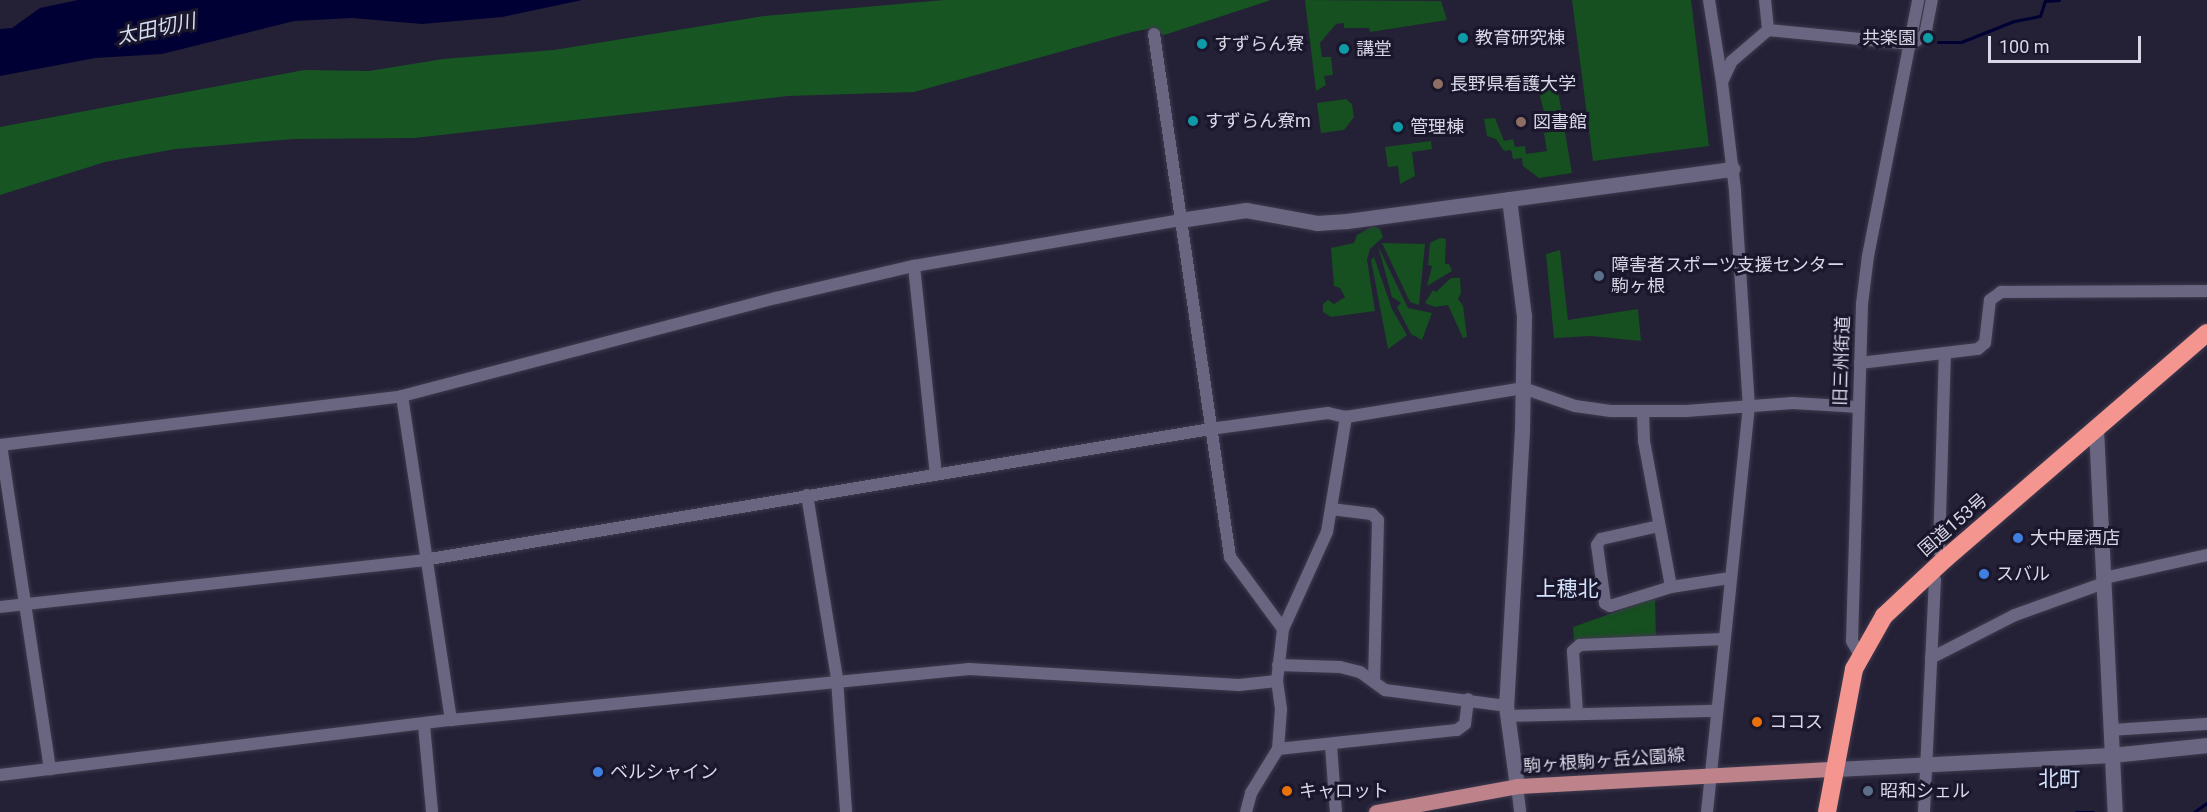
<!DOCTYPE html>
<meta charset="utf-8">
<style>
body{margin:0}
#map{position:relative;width:2207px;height:812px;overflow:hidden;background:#242036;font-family:Roboto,"Noto Sans JP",sans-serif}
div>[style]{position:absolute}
.green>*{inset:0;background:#164f20}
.forest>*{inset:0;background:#175623}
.water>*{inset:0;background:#000034}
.stream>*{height:3px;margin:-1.5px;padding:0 1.5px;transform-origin:1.5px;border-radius:1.5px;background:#000034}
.roads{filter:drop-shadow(0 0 2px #3e3a4d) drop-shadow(0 0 2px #3e3a4d)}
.street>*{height:12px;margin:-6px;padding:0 6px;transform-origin:6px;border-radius:6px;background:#6a6681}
.secondary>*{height:15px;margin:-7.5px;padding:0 7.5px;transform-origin:7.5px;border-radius:7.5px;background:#6a6681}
.primary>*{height:15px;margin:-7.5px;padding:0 7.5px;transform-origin:7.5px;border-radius:7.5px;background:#bd828a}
.highway>*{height:18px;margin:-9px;padding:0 9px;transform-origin:9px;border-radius:9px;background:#f49590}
.dots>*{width:16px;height:16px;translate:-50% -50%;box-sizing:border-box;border:3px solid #1a162c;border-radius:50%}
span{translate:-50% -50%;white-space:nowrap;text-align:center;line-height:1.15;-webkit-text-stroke:6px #1a162c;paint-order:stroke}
.poi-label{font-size:18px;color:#d8d7e6}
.left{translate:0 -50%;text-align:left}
.right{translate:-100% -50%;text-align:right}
.street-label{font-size:18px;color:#d8d7e6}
.water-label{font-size:20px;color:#d5def1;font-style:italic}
.quarter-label{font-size:21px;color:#d2e2fc}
.scale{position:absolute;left:1988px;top:36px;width:153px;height:27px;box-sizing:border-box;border:3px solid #d8d7e6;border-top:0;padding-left:8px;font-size:18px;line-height:21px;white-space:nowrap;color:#d8d7e6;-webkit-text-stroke:4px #1a162c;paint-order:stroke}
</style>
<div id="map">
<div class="green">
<i style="clip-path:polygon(1305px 0,1441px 1px,1447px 20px,1370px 32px,1369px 28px,1344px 28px,1344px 23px,1336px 24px,1320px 43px,1322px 57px,1331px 57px,1333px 75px,1324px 76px,1326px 85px,1316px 91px)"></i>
<i style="clip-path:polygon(1572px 0,1691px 0,1709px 146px,1593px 161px)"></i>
<i style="clip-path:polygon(1557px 85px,1572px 173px,1539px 178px,1523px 166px,1522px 158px,1513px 159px,1511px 150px,1504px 151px,1496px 139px,1487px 136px,1484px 119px,1495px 118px,1504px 141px,1513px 139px,1515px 147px,1525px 146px,1526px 154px,1547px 151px,1544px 133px,1549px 132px,1538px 88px)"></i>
<i style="clip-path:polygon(1346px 99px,1352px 104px,1354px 117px,1344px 130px,1321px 133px,1317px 103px)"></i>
<i style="clip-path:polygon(1431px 141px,1432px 149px,1412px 152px,1415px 176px,1400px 184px,1398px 166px,1388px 167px,1385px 147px)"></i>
<i style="clip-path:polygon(1373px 226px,1380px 229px,1383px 237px,1370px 249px,1367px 260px,1375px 311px,1331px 317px,1323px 312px,1323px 304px,1328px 300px,1334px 304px,1345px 297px,1340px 288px,1334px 286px,1331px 248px,1354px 243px,1357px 235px)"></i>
<i style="clip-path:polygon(1440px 238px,1446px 239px,1445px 264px,1449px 264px,1452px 271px,1427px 286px,1432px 266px,1428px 265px,1430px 243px)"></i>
<i style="clip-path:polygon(1382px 243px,1425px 244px,1419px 305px,1410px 302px)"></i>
<i style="clip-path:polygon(1378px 246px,1408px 308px,1432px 313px,1422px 340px,1411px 334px,1397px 307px,1401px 303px,1392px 297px)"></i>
<i style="clip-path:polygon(1560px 250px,1568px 320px,1638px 309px,1641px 341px,1591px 336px,1554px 338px,1546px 254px)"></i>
<i style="clip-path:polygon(1374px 257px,1392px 309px,1407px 335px,1388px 349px,1371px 260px)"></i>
<i style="clip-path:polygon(1451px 278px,1460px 278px,1461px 293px,1458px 299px,1463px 306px,1467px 337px,1463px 338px,1448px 305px,1435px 307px,1425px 303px,1433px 290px,1436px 292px)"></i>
<i style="clip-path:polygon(1655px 598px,1656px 638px,1574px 640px,1573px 627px)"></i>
</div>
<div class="forest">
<i style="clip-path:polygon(944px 0,1271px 0,1164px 35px,1153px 28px,1132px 32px,914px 92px,788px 96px,414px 138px,294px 139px,175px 149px,105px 162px,0 195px,0 127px,304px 70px,369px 71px,443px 59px,554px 50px,764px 16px)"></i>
</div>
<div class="water">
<i style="clip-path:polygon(78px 0,582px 0,502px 17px,422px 24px,352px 18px,294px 21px,162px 54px,95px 58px,0 76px,0 29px,12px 28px,40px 8px)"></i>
</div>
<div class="stream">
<i style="left:1938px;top:42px;width:23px"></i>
<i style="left:1961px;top:42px;width:57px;rotate:-21.6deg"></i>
<i style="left:2014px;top:21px;width:26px;rotate:-11deg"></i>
<i style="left:2040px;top:16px;width:16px;rotate:-72deg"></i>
<i style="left:2045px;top:1px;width:14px;rotate:-4deg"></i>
<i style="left:2076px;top:812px;width:17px"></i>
<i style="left:2194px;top:812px;width:16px;rotate:-35deg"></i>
</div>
<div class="roads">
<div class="street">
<i style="left:1709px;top:0;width:83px;rotate:81deg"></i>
<i style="left:1765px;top:0;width:30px;rotate:84deg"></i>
<i style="left:1154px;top:34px;width:528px;rotate:81.73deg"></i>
<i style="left:1230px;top:557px;width:89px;rotate:53.6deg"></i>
<i style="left:914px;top:266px;width:209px;rotate:84deg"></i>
<i style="left:1860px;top:363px;width:119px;rotate:-6.8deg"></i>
<i style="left:1978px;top:349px;width:9px;rotate:-41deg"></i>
<i style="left:1985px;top:343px;width:43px;rotate:-83.4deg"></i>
<i style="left:1990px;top:300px;width:14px;rotate:-36deg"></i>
<i style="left:2001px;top:292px;width:206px;rotate:-0.3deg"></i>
<i style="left:402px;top:396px;width:328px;rotate:81.4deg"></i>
<i style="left:1643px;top:412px;width:29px;rotate:88deg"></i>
<i style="left:1644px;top:441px;width:148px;rotate:79.5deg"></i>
<i style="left:1671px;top:587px;width:60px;rotate:-8.7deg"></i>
<i style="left:0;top:445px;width:405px;rotate:-6.9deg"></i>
<i style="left:402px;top:396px;width:387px;rotate:-14.7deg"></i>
<i style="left:776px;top:298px;width:142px;rotate:-13.1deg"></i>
<i style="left:914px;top:266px;width:270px;rotate:-9.8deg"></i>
<i style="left:1px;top:445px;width:328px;rotate:81.4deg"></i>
<i style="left:807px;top:495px;width:186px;rotate:80.7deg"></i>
<i style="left:837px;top:679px;width:133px;rotate:86.1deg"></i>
<i style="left:1331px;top:509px;width:41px;rotate:7deg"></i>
<i style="left:1372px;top:514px;width:8px;rotate:45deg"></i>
<i style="left:1378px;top:520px;width:162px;rotate:91.4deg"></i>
<i style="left:1659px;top:526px;width:59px;rotate:167.4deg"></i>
<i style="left:1601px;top:539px;width:7px;rotate:124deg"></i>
<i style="left:1597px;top:545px;width:59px;rotate:82.1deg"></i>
<i style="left:1605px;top:603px;width:6px;rotate:31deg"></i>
<i style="left:1610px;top:606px;width:64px;rotate:-17.3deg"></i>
<i style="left:1945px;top:559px;width:10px;rotate:-127deg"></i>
<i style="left:1939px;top:551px;width:198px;rotate:-88.3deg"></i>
<i style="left:2104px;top:578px;width:106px;rotate:-12.6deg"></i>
<i style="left:0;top:607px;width:427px;rotate:-6.3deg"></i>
<i style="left:424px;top:560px;width:797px;rotate:-9.46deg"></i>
<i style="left:1210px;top:429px;width:119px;rotate:-7.7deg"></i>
<i style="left:1328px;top:413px;width:18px;rotate:13deg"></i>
<i style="left:1860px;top:655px;width:16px;rotate:-120deg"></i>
<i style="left:1852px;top:641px;width:337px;rotate:-88.3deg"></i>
<i style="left:1862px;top:304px;width:48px;rotate:-82.9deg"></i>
<i style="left:1868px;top:256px;width:261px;rotate:-78.9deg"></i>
<i style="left:1931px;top:658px;width:94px;rotate:-27.1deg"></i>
<i style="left:2015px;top:615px;width:95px;rotate:-19.8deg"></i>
<i style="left:1278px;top:665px;width:62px;rotate:1.8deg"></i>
<i style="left:1340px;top:667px;width:21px;rotate:14deg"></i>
<i style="left:1360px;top:672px;width:31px;rotate:36deg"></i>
<i style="left:1385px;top:690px;width:122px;rotate:7.5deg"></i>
<i style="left:1577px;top:712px;width:61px;rotate:-93.8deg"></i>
<i style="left:1573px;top:651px;width:9px;rotate:-41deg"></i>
<i style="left:1580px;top:645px;width:144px;rotate:-2.4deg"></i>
<i style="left:1507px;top:716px;width:210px;rotate:-1.4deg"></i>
<i style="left:424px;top:725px;width:87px;rotate:84.7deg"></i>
<i style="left:2111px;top:730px;width:96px;rotate:-3.6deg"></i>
<i style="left:1331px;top:746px;width:66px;rotate:85.7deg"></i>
<i style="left:1278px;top:749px;width:180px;rotate:-6.1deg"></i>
<i style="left:1457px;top:730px;width:10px;rotate:-37deg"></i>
<i style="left:1465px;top:724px;width:25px;rotate:-83deg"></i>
<i style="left:0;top:775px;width:454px;rotate:-7deg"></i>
<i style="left:451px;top:720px;width:521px;rotate:-5.62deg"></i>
<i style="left:969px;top:669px;width:270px;rotate:3.4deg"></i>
<i style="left:1239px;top:685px;width:38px;rotate:-6deg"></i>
<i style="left:1517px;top:786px;width:26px;rotate:83deg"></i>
<i style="left:1246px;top:812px;width:20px;rotate:-75deg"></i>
<i style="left:1251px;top:793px;width:52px;rotate:-58.5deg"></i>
<i style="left:1278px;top:749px;width:40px;rotate:-85.7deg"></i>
<i style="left:1281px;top:709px;width:28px;rotate:-98deg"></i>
<i style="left:1277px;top:681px;width:52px;rotate:-83.4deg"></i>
<i style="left:1283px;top:629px;width:107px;rotate:-65.6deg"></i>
<i style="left:1327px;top:532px;width:117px;rotate:-80.6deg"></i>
<i style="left:1346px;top:417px;width:179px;rotate:-9.3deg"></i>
<i style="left:1523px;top:388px;width:55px;rotate:19.1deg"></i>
<i style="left:1575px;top:406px;width:36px;rotate:8deg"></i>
<i style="left:1611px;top:411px;width:75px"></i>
<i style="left:1686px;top:411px;width:107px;rotate:-4.3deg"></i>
<i style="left:1793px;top:403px;width:65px;rotate:3.5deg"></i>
<i style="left:1707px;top:812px;width:406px;rotate:-84.1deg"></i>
<i style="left:1749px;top:408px;width:218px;rotate:-93.7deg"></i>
<i style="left:1735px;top:190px;width:109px;rotate:-96.9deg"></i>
<i style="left:1722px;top:82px;width:23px;rotate:-65deg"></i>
<i style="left:1732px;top:61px;width:48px;rotate:-40.7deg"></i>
<i style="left:1768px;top:30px;width:144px;rotate:5.6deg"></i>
<i style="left:1911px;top:44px;width:17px;rotate:-33deg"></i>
<i style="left:1925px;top:35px;width:36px;rotate:-79deg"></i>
<i style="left:1924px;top:812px;width:232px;rotate:-87.3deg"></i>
<i style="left:1935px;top:580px;width:9px;rotate:-126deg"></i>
</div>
<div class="secondary">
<i style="left:1509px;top:199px;width:118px;rotate:82.7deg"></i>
<i style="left:1524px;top:316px;width:114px;rotate:91deg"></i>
<i style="left:1522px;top:430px;width:276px;rotate:93.3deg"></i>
<i style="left:1506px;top:706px;width:81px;rotate:82.2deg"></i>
<i style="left:1180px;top:220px;width:67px;rotate:-8.6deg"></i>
<i style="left:1246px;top:210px;width:72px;rotate:10.4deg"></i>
<i style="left:1317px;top:223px;width:30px;rotate:-4deg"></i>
<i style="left:1347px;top:221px;width:389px;rotate:-7.7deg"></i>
<i style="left:2096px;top:429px;width:383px;rotate:87.2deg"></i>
<i style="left:1836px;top:769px;width:276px;rotate:-2.9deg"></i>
<i style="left:2112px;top:755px;width:96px;rotate:-6deg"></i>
</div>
<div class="primary">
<i style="left:1376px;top:812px;width:143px;rotate:-10.4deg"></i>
<i style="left:1517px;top:786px;width:319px;rotate:-3.1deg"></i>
</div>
<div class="highway">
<i style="left:1827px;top:812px;width:146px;rotate:-79.3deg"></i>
<i style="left:1854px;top:669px;width:61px;rotate:-60.5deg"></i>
<i style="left:1884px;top:616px;width:83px;rotate:-43.1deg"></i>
<i style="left:1945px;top:559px;width:346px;rotate:-40.8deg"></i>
</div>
</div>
<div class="dots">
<i style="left:1463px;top:38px;background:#0f9aa8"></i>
<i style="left:1928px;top:38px;background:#0f9aa8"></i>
<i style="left:1202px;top:44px;background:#0f9aa8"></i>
<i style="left:1344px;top:49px;background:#0f9aa8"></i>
<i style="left:1438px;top:84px;background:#8d6e63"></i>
<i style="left:1193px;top:121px;background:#0f9aa8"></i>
<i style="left:1521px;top:122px;background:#8d6e63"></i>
<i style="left:1398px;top:127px;background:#0f9aa8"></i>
<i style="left:1599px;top:276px;background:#5c6f8a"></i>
<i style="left:2018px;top:538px;background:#3f7fe0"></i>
<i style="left:1984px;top:574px;background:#3f7fe0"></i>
<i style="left:1757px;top:722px;background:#e8710a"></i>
<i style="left:598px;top:772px;background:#3f7fe0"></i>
<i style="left:1287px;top:791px;background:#e8710a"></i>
<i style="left:1868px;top:791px;background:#5c6f8a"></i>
</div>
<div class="poi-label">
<span class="left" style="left:1475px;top:38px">教育研究棟</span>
<span class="right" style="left:1916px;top:38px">共楽園</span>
<span class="left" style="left:1214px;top:44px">すずらん寮</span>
<span class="left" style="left:1356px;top:49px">講堂</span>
<span class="left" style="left:1450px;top:84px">長野県看護大学</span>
<span class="left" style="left:1205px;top:121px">すずらん寮m</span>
<span class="left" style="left:1533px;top:122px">図書館</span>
<span class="left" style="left:1410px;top:127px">管理棟</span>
<span class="left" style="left:1611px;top:276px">障害者スポーツ支援センター<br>駒ヶ根</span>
<span class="left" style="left:2030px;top:538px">大中屋酒店</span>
<span class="left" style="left:1996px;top:574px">スバル</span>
<span class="left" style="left:1769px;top:722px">ココス</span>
<span class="left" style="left:610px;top:772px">ベルシャイン</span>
<span class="left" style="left:1299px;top:791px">キャロット</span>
<span class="left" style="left:1880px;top:791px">昭和シェル</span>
</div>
<div class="street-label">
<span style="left:1842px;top:361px;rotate:-88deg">旧三州街道</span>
<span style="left:1953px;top:525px;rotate:-41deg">国道153号</span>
<span style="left:1604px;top:761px;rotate:-4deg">駒ヶ根駒ヶ岳公園線</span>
</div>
<div class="water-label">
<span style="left:156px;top:29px;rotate:-12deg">太田切川</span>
</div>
<div class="quarter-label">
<span style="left:1567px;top:589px">上穂北</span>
<span style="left:2059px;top:779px">北町</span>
</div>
<div class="scale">100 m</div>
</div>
